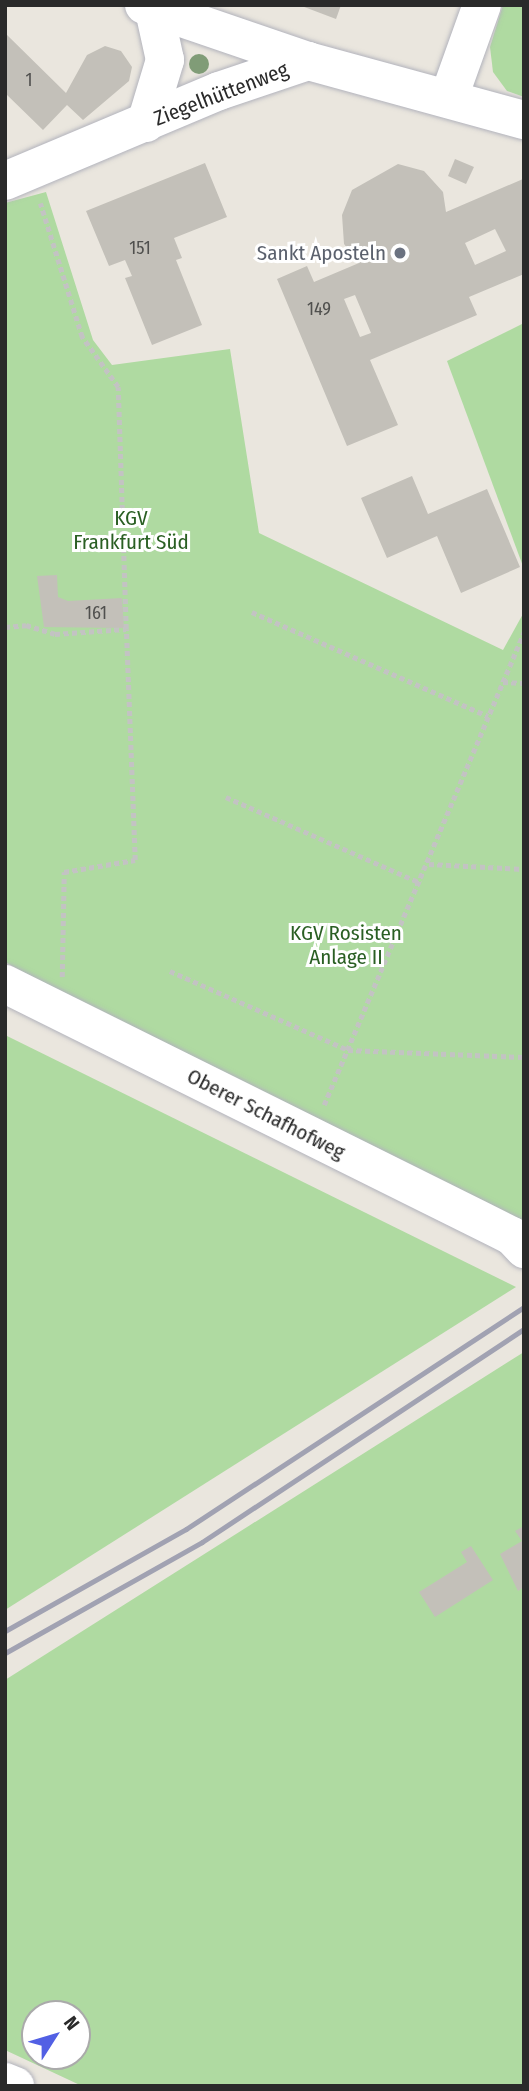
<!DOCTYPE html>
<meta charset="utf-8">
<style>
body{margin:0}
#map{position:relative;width:529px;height:2091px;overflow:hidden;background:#eae6de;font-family:"Fira Sans Condensed",sans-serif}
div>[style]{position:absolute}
.green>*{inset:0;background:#afdaa1}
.building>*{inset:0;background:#c3c0b9}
.path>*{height:4.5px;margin-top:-2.25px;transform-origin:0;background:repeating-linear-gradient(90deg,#c3c3c3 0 5px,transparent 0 8.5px)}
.roads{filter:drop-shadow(0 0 2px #b2b3bc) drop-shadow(0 0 2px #b2b3bc)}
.minor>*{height:38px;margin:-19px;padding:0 19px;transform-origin:19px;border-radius:19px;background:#fff}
.rail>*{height:5px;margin:-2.5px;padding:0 2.5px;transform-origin:2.5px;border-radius:2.5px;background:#a1a2b2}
.trees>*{width:20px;height:20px;margin:-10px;border-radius:50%;background:#809c77}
.dots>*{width:19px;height:19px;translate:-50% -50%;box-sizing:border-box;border:4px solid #fff;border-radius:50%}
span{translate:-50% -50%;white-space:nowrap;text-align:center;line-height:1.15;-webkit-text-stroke:6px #fff;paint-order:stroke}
.number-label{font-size:18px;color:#50504e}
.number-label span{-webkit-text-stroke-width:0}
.street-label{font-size:21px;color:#2a2a2a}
.worship-label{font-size:21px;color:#5b616d}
.right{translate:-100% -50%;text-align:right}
.park-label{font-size:21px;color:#2a5f23}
.frame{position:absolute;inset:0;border:7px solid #2a2a2a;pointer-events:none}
.north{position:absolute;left:21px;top:2000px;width:70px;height:70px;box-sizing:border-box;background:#fff;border:2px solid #aaa;border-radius:50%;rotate:53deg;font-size:19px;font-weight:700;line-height:28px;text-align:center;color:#2a2a2a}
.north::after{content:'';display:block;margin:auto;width:24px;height:32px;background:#5260e4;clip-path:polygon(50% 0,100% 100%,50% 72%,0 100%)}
</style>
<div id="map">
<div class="green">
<i style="clip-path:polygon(503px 5px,524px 5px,524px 97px,507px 91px,493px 72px,490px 47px)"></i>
<i style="clip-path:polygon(46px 192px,93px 340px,112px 365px,230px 349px,259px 533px,503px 650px,524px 612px,524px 1245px,5px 962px,5px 203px)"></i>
<i style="clip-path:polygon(524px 323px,524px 569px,447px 361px)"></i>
<i style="clip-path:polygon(5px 1035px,516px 1287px,5px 1610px)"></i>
<i style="clip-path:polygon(evenodd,524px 1352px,524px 2086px,82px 2086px,5px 2050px,5px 1680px,524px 1352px,35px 2014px,77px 2014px,77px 2056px,35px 2056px,35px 2014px)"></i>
</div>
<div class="building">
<i style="clip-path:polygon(299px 5px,341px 5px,336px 19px)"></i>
<i style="clip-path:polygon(5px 33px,66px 93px,87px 55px,105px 46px,121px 51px,132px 67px,129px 81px,83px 120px,67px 105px,43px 130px,5px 93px)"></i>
<i style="clip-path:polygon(455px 159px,474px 167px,466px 184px,448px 176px)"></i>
<i style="clip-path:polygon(205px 163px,227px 217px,174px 238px,182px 258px,176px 260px,202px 325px,152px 345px,125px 278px,132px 276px,125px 260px,109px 266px,86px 211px)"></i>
<i style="clip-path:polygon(evenodd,398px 164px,424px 171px,443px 192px,446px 212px,523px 179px,524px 274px,469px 297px,477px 315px,370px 360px,398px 425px,347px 446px,277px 279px,307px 266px,314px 282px,359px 263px,344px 244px,342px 215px,352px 190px,398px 164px,495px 229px,506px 251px,475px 265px,465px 243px,495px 229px,398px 164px,355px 295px,371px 333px,360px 337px,344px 299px,355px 295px)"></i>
<i style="clip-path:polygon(412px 476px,428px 514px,487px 489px,520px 567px,461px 593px,437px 536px,387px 558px,361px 498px)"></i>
<i style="clip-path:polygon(57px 575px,58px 597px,68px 601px,122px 598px,124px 628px,44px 627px,37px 576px)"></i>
<i style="clip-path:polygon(524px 1526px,524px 1587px,518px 1591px,500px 1554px,522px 1541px,515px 1531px)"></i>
<i style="clip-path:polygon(471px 1546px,493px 1580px,435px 1617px,419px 1592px,467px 1562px,461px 1552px)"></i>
</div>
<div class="path">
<i style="left:252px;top:612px;width:258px;rotate:23.8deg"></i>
<i style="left:5px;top:627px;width:21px;rotate:-5deg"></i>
<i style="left:26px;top:625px;width:30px;rotate:17deg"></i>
<i style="left:55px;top:634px;width:71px;rotate:-4deg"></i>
<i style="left:126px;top:629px;width:242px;rotate:-91.9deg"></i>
<i style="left:118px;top:387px;width:62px;rotate:-125.8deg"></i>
<i style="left:82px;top:337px;width:140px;rotate:-107.4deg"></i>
<i style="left:503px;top:682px;width:21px;rotate:3deg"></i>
<i style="left:226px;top:797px;width:213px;rotate:23.8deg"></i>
<i style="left:429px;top:864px;width:95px;rotate:3deg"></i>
<i style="left:170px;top:971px;width:195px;rotate:23.9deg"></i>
<i style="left:348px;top:1050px;width:176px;rotate:2.3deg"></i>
<i style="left:62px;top:977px;width:105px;rotate:-88.9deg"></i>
<i style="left:64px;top:872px;width:72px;rotate:-9.6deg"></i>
<i style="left:135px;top:860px;width:231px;rotate:-92.2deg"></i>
<i style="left:324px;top:1105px;width:514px;rotate:-67.08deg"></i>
</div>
<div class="roads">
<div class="minor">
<i style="left:144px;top:5px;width:173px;rotate:18.9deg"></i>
<i style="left:449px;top:97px;width:98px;rotate:-70.3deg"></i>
<i style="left:146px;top:123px;width:66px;rotate:-73.2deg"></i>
<i style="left:165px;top:60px;width:51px;rotate:-102.4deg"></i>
<i style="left:5px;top:181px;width:232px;rotate:-22.8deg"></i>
<i style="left:219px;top:91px;width:94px;rotate:-18.6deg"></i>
<i style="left:308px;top:61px;width:224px;rotate:15.3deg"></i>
<i style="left:5px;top:984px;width:566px;rotate:26.43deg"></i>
<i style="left:512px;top:1236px;width:18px;rotate:47deg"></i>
<i style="left:5px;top:2082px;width:11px;rotate:22deg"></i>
</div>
</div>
<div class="rail">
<i style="left:5px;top:1631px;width:208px;rotate:-29.4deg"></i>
<i style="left:186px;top:1529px;width:404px;rotate:-33.3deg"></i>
<i style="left:5px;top:1653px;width:226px;rotate:-29.4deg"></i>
<i style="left:202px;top:1542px;width:386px;rotate:-33.5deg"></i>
</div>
<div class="trees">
<i style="left:199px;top:64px"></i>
</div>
<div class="dots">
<i style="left:400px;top:253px;background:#6b7280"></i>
</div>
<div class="number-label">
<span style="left:29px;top:80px">1</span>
<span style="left:140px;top:248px">151</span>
<span style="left:319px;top:309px">149</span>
<span style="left:96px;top:613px">161</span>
</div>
<div class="street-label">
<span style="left:221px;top:94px;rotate:-21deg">Ziegelhüttenweg</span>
<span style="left:266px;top:1114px;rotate:27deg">Oberer Schafhofweg</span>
</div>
<div class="worship-label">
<span class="right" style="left:386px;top:253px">Sankt Aposteln</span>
</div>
<div class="park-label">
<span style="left:131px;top:530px">KGV<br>Frankfurt Süd</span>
<span style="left:346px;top:945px">KGV Rosisten<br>Anlage II</span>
</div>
<div class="frame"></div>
<div class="north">N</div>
</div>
